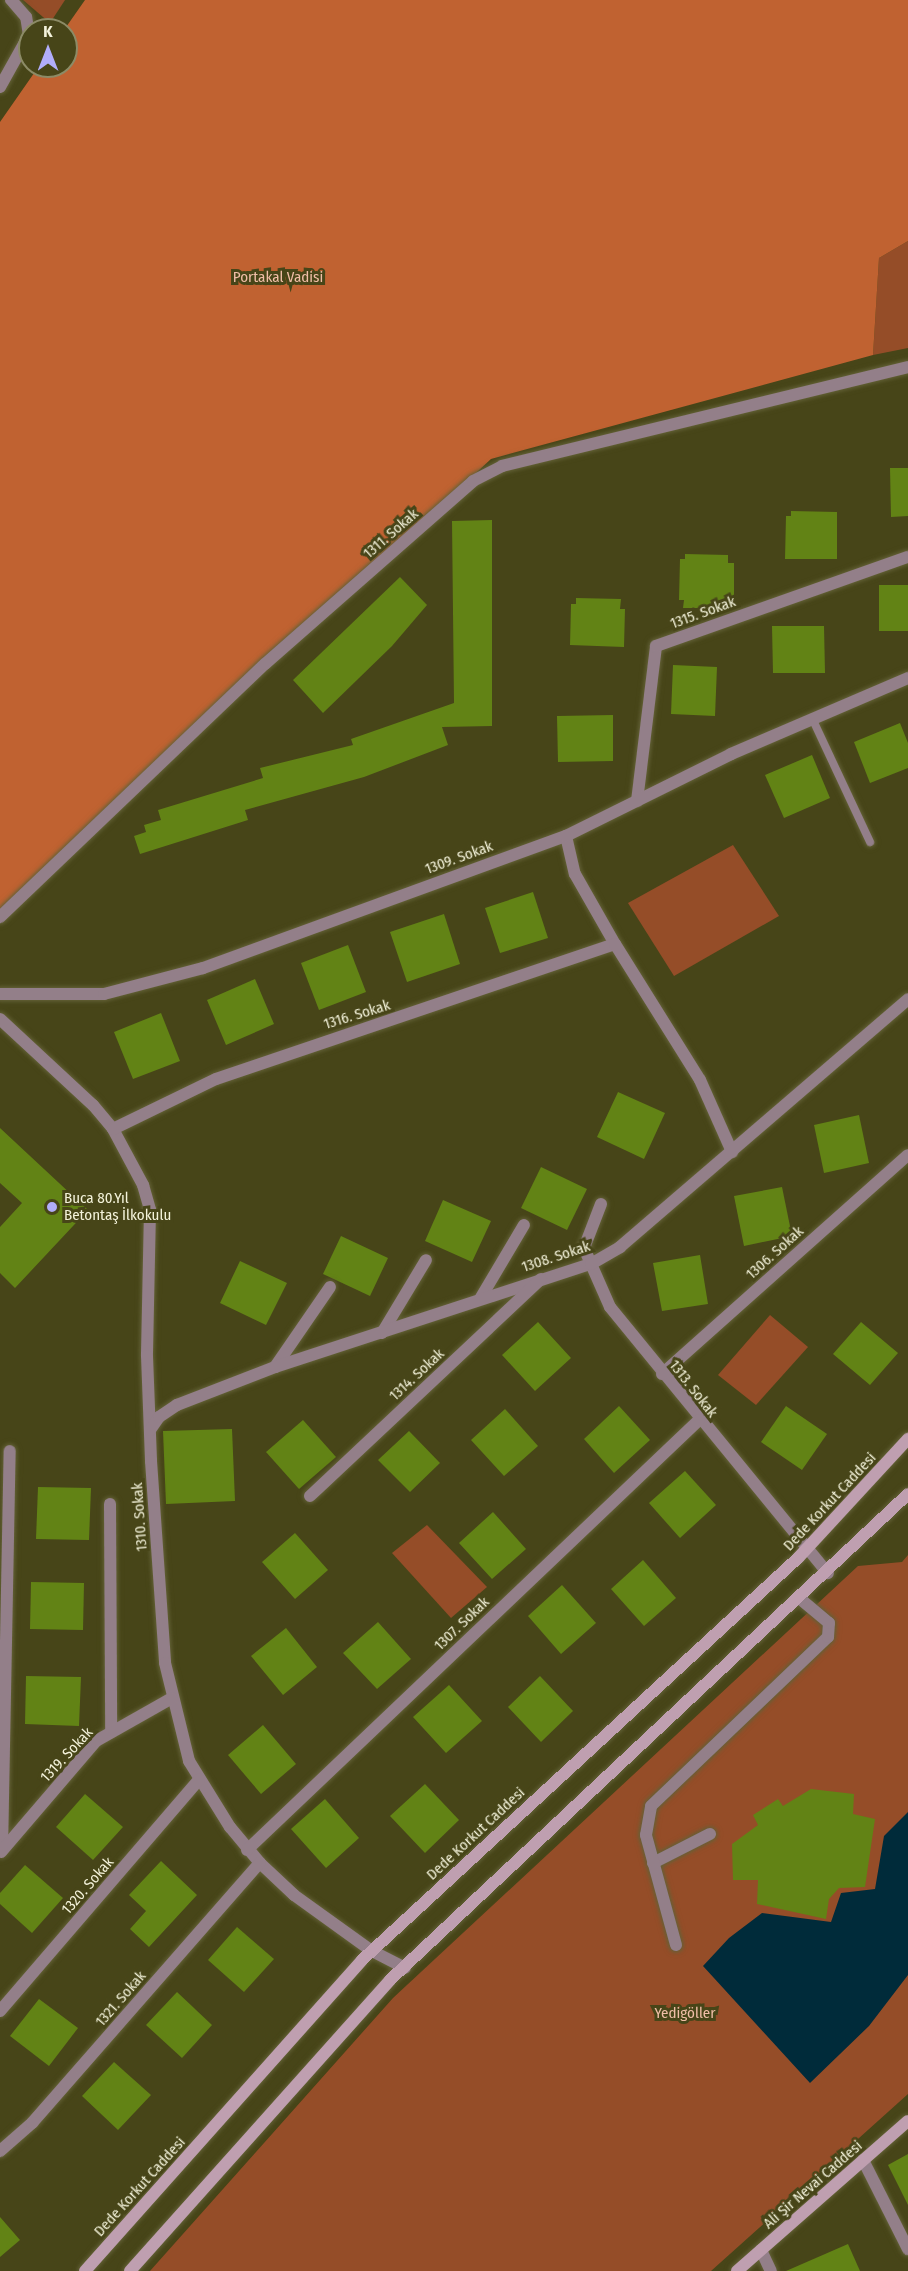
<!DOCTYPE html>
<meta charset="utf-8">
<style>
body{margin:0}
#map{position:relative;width:908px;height:2271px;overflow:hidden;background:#474518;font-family:"Fira Sans Condensed",sans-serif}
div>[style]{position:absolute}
.green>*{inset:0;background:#954d28}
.forest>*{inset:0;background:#c06231}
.water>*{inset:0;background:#002b3a}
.building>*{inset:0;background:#628315}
.roads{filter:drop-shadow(0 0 2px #636137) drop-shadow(0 0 2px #636137)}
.lane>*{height:8px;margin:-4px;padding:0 4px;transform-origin:4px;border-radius:4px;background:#937f89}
.street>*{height:12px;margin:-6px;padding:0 6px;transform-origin:6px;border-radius:6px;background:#937f89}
.secondary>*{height:12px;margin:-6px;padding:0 6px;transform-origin:6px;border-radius:6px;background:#bf9fb0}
.dots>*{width:16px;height:16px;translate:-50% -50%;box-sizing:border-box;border:3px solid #474518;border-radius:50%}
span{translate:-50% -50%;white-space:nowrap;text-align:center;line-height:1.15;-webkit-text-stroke:6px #474518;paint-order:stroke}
.park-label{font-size:15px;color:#f0bea7}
.street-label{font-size:15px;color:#f4f3db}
.poi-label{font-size:15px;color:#f4f3db}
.left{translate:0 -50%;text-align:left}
.north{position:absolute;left:18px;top:18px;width:60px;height:60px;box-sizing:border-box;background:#474518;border:2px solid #8c8b66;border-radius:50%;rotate:0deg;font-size:16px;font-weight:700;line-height:24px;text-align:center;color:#f4f3db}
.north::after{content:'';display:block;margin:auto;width:21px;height:27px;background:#b1adfa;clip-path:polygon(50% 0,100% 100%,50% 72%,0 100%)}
</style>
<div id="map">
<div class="green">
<i style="clip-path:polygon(23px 0,65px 0,50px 23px)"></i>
<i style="clip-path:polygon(908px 241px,908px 348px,873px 355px,879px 258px)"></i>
<i style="clip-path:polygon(733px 845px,779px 916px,674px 976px,628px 903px)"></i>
<i style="clip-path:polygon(770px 1315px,808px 1347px,756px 1405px,718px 1375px)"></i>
<i style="clip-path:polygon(427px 1525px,487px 1587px,451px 1618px,392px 1553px)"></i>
<i style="clip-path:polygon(908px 1555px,908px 2094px,711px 2271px,150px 2271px,393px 1998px,858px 1566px,902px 1562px)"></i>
</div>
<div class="forest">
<i style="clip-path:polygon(85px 0,908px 0,908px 241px,879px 258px,873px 355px,491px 459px,0 915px,0 122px,39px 66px,66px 66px,64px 30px)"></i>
</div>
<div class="water">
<i style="clip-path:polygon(908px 1812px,908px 1975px,869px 2026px,810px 2083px,703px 1966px,729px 1938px,762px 1913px,831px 1922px,841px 1893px,875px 1889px,884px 1836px)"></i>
</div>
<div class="building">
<i style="clip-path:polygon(890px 468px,908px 468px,908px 516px,891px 517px)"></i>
<i style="clip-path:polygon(791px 511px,837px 512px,837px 559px,785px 559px,786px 516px,791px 516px)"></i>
<i style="clip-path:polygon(492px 520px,492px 726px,442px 727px,448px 745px,364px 777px,245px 810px,248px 820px,140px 854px,134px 836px,146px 832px,144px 825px,161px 820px,158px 810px,263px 778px,260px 768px,353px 745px,351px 739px,454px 703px,452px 521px)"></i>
<i style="clip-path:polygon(685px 554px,728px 555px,728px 563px,734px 563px,734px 602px,726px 602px,726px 608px,683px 608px,684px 600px,679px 600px,680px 559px,685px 559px)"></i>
<i style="clip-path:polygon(400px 577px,427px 605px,392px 646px,323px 713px,293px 680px)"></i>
<i style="clip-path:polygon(879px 585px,908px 585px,908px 631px,879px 631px)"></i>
<i style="clip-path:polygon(576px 598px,621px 599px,620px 609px,625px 609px,624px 647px,570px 645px,571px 604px,576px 604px)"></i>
<i style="clip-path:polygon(772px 626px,824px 626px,825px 673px,773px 673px)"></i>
<i style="clip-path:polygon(673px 665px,717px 667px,715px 716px,671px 714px)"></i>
<i style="clip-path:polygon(613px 715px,613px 761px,558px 762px,557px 716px)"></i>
<i style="clip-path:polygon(900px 723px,908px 743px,908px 768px,870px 783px,854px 742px)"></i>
<i style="clip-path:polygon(812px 755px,830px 798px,784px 818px,765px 775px)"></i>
<i style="clip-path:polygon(533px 892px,548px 938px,500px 953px,485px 908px)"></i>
<i style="clip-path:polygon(444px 914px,460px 964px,407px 982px,390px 932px)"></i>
<i style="clip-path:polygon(348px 945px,366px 992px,319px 1010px,301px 963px)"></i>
<i style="clip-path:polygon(255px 979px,274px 1024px,226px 1045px,207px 1000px)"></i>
<i style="clip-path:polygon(161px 1013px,180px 1061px,133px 1079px,114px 1032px)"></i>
<i style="clip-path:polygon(618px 1092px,665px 1113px,644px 1159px,597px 1137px)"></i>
<i style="clip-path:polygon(859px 1115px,869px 1163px,824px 1173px,814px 1125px)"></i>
<i style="clip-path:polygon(0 1128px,88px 1210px,15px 1288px,0 1273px,0 1227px,22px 1203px,0 1183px)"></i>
<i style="clip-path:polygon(541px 1167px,587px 1189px,567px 1230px,521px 1208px)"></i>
<i style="clip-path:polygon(782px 1187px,792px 1236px,744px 1246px,734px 1196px)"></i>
<i style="clip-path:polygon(443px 1200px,491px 1221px,472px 1262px,425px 1241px)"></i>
<i style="clip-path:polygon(341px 1236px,388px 1258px,370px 1296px,323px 1274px)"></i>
<i style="clip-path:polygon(700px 1255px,708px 1304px,662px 1311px,653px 1263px)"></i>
<i style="clip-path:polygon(240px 1261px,287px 1283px,266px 1325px,220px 1303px)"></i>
<i style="clip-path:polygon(538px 1322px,571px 1358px,535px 1391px,502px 1355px)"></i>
<i style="clip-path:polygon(861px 1322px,898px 1353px,870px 1385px,833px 1354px)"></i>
<i style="clip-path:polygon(619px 1406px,650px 1440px,614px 1473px,584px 1439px)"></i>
<i style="clip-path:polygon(786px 1406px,827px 1434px,802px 1470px,761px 1442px)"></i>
<i style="clip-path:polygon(505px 1409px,538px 1446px,504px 1476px,471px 1440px)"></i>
<i style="clip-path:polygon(303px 1420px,336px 1457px,299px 1489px,266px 1452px)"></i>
<i style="clip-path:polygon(232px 1429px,235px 1501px,166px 1504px,163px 1431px)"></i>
<i style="clip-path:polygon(409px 1431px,440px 1463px,410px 1492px,378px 1460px)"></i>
<i style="clip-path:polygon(685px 1471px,716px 1505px,680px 1538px,649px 1503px)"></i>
<i style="clip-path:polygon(38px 1487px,91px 1488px,89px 1540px,36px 1539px)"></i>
<i style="clip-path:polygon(493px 1512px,526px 1549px,492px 1579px,459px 1543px)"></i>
<i style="clip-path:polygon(295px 1533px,328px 1570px,295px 1599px,262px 1562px)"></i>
<i style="clip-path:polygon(643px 1560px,676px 1598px,644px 1626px,611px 1589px)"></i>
<i style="clip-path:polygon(31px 1582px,84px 1583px,83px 1630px,30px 1629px)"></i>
<i style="clip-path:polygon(562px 1585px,596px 1623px,561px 1654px,528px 1616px)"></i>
<i style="clip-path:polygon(378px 1622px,411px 1659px,377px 1689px,343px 1653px)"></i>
<i style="clip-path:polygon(286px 1628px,317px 1667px,283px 1695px,251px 1656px)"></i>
<i style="clip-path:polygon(26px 1676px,81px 1677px,79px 1726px,25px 1724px)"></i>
<i style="clip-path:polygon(540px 1676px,573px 1711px,541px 1742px,508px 1707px)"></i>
<i style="clip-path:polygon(449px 1685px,482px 1721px,446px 1753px,413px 1717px)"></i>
<i style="clip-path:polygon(263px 1725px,296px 1764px,261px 1794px,228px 1755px)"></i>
<i style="clip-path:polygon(425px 1784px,459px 1820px,425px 1853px,390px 1816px)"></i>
<i style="clip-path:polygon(811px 1789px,854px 1794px,853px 1814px,875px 1819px,865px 1887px,839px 1888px,829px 1899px,826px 1919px,757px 1904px,758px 1880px,733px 1880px,732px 1844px,758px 1825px,753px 1815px,778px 1799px,783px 1806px)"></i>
<i style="clip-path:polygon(85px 1794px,123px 1827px,93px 1860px,56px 1827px)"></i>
<i style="clip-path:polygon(325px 1799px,359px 1838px,326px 1868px,291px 1829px)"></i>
<i style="clip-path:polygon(161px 1861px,197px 1895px,149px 1947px,130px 1929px,146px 1911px,129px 1895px)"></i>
<i style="clip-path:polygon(25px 1865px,63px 1898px,32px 1933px,0 1904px,0 1893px)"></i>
<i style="clip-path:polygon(237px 1927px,274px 1959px,244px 1992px,208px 1960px)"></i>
<i style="clip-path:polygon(177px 1992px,212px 2025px,182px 2058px,146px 2025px)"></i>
<i style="clip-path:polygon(39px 1999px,78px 2028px,49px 2066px,10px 2036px)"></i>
<i style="clip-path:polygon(114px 2062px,151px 2095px,118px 2130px,82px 2096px)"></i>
<i style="clip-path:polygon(908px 2154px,908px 2205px,888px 2165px)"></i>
<i style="clip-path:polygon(0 2217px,20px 2240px,0 2257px)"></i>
<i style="clip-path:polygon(848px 2244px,860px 2271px,786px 2271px)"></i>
</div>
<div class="roads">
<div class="lane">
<i style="left:812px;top:718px;width:137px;rotate:64.9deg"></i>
</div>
<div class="street">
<i style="left:0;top:87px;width:60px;rotate:-60.9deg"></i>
<i style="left:29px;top:35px;width:18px;rotate:-99deg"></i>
<i style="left:26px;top:17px;width:23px;rotate:-131deg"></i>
<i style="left:637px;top:801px;width:156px;rotate:-83deg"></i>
<i style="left:656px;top:646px;width:267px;rotate:-19.5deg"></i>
<i style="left:566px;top:836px;width:39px;rotate:77deg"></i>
<i style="left:575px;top:874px;width:81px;rotate:60.3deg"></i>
<i style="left:0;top:917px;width:366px;rotate:-43.7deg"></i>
<i style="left:265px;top:664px;width:277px;rotate:-41.3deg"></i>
<i style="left:473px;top:481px;width:33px;rotate:-27deg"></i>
<i style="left:502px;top:466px;width:418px;rotate:-13.7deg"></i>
<i style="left:0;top:994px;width:104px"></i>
<i style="left:104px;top:994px;width:102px;rotate:-14.7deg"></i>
<i style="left:203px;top:968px;width:386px;rotate:-20deg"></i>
<i style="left:566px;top:836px;width:184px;rotate:-26.4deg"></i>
<i style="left:731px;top:754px;width:193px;rotate:-23.2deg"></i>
<i style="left:0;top:1019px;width:127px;rotate:42.8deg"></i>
<i style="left:93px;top:1105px;width:31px;rotate:50deg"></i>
<i style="left:113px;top:1129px;width:64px;rotate:61.8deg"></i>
<i style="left:143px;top:1185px;width:26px;rotate:74deg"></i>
<i style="left:150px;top:1210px;width:146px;rotate:91.2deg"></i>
<i style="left:147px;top:1356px;width:105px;rotate:87.8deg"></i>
<i style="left:151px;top:1461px;width:202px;rotate:86deg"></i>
<i style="left:165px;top:1663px;width:101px;rotate:76.2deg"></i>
<i style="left:189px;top:1761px;width:78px;rotate:58.2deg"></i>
<i style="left:230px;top:1827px;width:47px;rotate:50.2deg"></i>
<i style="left:260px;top:1863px;width:47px;rotate:43.3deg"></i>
<i style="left:294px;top:1895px;width:96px;rotate:35.7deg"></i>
<i style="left:372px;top:1951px;width:37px;rotate:27deg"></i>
<i style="left:113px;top:1129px;width:114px;rotate:-25.9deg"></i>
<i style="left:216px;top:1079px;width:421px;rotate:-18.7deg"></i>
<i style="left:615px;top:944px;width:160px;rotate:58deg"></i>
<i style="left:700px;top:1080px;width:79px;rotate:66deg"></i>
<i style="left:601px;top:1204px;width:47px;rotate:111.1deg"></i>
<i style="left:584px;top:1248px;width:64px;rotate:66.2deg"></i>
<i style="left:610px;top:1307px;width:344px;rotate:50.7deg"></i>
<i style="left:480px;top:1299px;width:86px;rotate:-59.3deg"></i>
<i style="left:382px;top:1333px;width:85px;rotate:-58.9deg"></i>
<i style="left:275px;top:1367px;width:97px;rotate:-55.5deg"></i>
<i style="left:662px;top:1374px;width:329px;rotate:-41.7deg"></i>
<i style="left:150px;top:1430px;width:16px;rotate:-55deg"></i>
<i style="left:159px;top:1417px;width:22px;rotate:-34deg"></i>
<i style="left:177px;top:1405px;width:105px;rotate:-21.2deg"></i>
<i style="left:275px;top:1367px;width:332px;rotate:-18.1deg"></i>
<i style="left:591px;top:1264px;width:34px;rotate:-30deg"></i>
<i style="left:620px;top:1247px;width:380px;rotate:-40.7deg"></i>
<i style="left:310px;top:1496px;width:317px;rotate:-43.2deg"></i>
<i style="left:110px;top:1504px;width:228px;rotate:89.7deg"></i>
<i style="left:2px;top:1850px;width:399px;rotate:-88.9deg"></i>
<i style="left:247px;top:1850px;width:624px;rotate:-43.57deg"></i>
<i style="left:1px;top:1852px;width:146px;rotate:-49.4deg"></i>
<i style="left:96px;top:1741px;width:87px;rotate:-29.5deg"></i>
<i style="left:653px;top:1863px;width:64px;rotate:-27deg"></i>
<i style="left:676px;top:1945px;width:114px;rotate:-105.3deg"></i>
<i style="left:646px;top:1835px;width:29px;rotate:-80deg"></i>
<i style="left:651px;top:1806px;width:245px;rotate:-43.7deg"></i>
<i style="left:828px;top:1637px;width:14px;rotate:-86deg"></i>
<i style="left:829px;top:1623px;width:38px;rotate:-140deg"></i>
<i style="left:0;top:2011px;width:305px;rotate:-49.3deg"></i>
<i style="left:0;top:2151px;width:43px;rotate:-41.2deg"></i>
<i style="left:32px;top:2123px;width:346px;rotate:-48.8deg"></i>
<i style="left:863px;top:2160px;width:100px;rotate:63.2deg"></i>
<i style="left:761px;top:2250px;width:23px;rotate:65deg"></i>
</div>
<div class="secondary">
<i style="left:85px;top:2271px;width:416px;rotate:-48.3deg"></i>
<i style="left:362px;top:1960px;width:594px;rotate:-42.68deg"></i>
<i style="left:799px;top:1557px;width:161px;rotate:-47.3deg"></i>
<i style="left:130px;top:2271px;width:390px;rotate:-48.2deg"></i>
<i style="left:390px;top:1980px;width:710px;rotate:-43.17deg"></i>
<i style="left:737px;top:2271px;width:227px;rotate:-41.3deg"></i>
</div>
</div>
<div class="dots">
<i style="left:52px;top:1207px;background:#b1adfa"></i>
</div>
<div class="park-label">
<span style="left:278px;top:278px">Portakal Vadisi</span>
<span style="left:685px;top:2014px">Yedigöller</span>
</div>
<div class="street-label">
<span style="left:391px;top:534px;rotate:-41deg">1311. Sokak</span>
<span style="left:703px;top:613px;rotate:-20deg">1315. Sokak</span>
<span style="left:459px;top:858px;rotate:-20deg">1309. Sokak</span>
<span style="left:357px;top:1015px;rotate:-17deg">1316. Sokak</span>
<span style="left:775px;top:1253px;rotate:-42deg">1306. Sokak</span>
<span style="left:556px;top:1257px;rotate:-18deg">1308. Sokak</span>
<span style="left:417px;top:1375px;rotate:-43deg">1314. Sokak</span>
<span style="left:693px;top:1389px;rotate:52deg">1313. Sokak</span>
<span style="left:830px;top:1502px;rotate:-47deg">Dede Korkut Caddesi</span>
<span style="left:140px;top:1517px;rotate:-94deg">1310. Sokak</span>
<span style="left:462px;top:1624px;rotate:-44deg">1307. Sokak</span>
<span style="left:67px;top:1755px;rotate:-47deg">1319. Sokak</span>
<span style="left:476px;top:1834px;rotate:-43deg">Dede Korkut Caddesi</span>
<span style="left:88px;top:1886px;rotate:-49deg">1320. Sokak</span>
<span style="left:121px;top:1999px;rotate:-49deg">1321. Sokak</span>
<span style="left:813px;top:2185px;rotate:-41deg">Ali Şir Nevai Caddesi</span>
<span style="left:140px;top:2187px;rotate:-48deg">Dede Korkut Caddesi</span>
</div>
<div class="poi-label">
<span class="left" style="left:64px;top:1207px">Buca 80.Yıl<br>Betontaş İlkokulu</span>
</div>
<div class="north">K</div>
</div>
